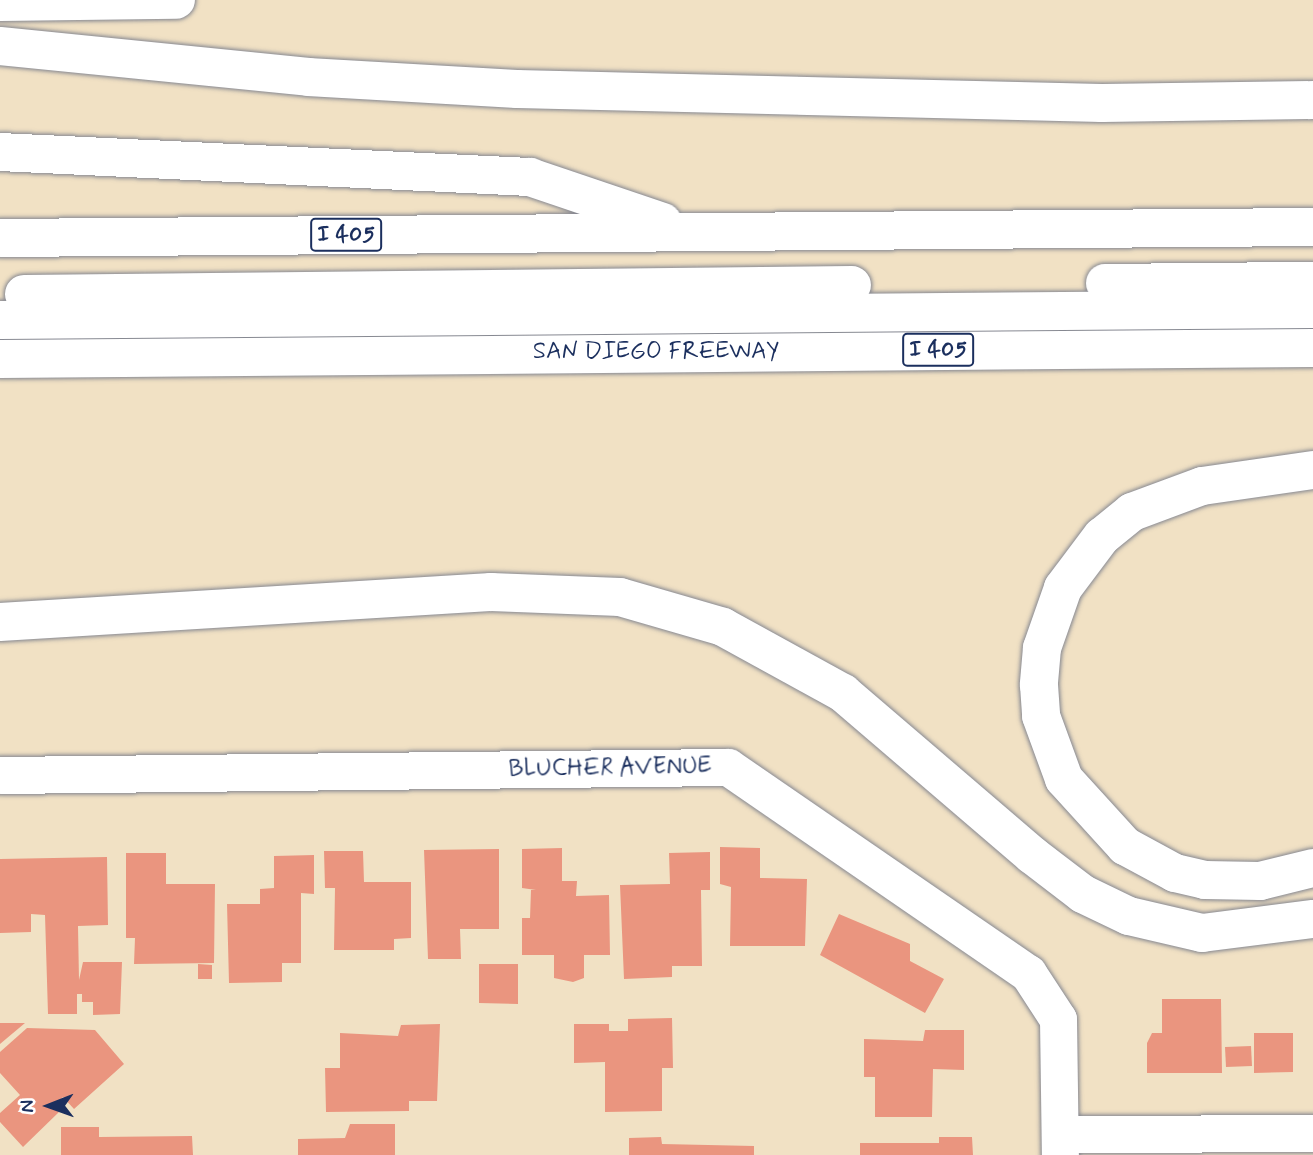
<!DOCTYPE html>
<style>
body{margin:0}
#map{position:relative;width:1313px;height:1155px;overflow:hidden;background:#f1e1c4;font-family:Mynerve,sans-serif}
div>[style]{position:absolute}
.building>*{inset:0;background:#ea957f}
.roads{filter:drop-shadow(0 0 2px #868891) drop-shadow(0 0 2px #868891)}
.minor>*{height:37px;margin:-18.5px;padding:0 18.5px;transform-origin:18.5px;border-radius:18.5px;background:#fff}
.motorway>*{height:38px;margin:-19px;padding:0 19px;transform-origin:19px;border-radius:19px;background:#fff}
span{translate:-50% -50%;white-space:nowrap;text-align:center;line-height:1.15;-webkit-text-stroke:5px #fff;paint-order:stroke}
.shield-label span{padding:2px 5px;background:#fff;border:2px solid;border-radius:5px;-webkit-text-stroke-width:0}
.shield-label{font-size:23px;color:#1b2f5e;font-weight:700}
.street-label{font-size:24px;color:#1b2f5e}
.north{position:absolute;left:14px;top:1071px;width:70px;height:70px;-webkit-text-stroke:5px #fff;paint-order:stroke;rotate:269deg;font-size:19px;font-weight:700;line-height:28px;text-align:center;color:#1b2f5e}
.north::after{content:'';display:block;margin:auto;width:24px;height:32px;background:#1b2f5e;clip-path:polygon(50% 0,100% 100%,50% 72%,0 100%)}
</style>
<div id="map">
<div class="building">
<i style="clip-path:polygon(720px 847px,760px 848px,760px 878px,807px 879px,805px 946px,730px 946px,731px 887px,720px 884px)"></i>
<i style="clip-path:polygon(562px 848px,562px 881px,577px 881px,576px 896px,609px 895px,610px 955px,584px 955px,584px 978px,573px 982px,554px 978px,554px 955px,522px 955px,522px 918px,530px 918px,531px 890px,536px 890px,522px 888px,522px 849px)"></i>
<i style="clip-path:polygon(499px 849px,499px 929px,460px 929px,461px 959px,428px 959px,424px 850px)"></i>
<i style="clip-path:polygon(324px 851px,363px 851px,364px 882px,411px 882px,411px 938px,394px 939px,394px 950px,334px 950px,335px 888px,325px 888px)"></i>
<i style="clip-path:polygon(710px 852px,710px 890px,701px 890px,702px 966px,672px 966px,672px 977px,624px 979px,620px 885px,670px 884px,669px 853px)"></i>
<i style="clip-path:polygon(126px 853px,166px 853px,166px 884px,215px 884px,214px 963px,134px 964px,135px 938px,126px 938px)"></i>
<i style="clip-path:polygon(314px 855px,314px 894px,301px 893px,301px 963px,282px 963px,282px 982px,229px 983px,227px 904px,260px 904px,260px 889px,274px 888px,274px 856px)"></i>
<i style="clip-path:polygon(107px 857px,108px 925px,78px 926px,79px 980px,83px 962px,122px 962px,120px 1014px,93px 1015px,93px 1002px,82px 1002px,82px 994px,77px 994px,77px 1014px,48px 1014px,45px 915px,31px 914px,31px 932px,0 933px,0 859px)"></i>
<i style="clip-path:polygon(839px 914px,910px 944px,910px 961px,944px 979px,925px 1013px,820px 955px)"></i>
<i style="clip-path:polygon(198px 964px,212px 965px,212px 979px,198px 979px)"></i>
<i style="clip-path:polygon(479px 964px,518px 964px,518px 1004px,479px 1003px)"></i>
<i style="clip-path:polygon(1162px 999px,1221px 999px,1222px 1073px,1147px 1073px,1147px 1043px,1152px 1033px,1162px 1033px)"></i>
<i style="clip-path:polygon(672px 1018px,673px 1068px,662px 1068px,662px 1111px,605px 1112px,605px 1062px,574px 1063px,574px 1024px,609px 1024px,609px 1031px,628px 1031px,628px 1019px)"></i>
<i style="clip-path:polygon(0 1023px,25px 1023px,0 1044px)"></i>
<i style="clip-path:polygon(440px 1024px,437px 1101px,409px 1101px,409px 1111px,326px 1112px,325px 1068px,340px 1068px,340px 1033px,398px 1036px,401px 1025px)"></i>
<i style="clip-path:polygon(27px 1028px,95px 1030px,124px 1064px,74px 1109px,63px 1097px,54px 1106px,59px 1112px,23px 1147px,0 1122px,0 1113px,20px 1095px,0 1073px,0 1052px)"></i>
<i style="clip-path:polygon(925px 1030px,964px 1030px,964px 1070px,933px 1069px,932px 1117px,875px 1117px,875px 1077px,864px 1077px,864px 1039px,923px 1041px)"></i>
<i style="clip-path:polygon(1254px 1033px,1293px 1033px,1293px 1072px,1254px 1073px)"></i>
<i style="clip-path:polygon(1251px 1046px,1252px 1066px,1226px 1067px,1225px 1047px)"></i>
<i style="clip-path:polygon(350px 1124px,395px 1124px,395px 1155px,298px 1155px,298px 1139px,345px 1138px)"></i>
<i style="clip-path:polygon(61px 1127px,99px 1127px,99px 1137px,192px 1136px,193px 1155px,61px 1155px)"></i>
<i style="clip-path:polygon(661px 1137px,662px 1144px,754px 1146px,754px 1155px,629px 1155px,629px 1138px)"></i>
<i style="clip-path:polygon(939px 1137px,972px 1137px,973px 1155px,860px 1155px,860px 1143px,939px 1143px)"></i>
</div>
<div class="roads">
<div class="minor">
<i style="left:0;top:775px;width:728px;rotate:-0.63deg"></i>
<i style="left:728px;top:767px;width:364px;rotate:34.5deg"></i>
<i style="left:1028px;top:973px;width:55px;rotate:56.9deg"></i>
<i style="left:1058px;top:1019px;width:136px;rotate:89.2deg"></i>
<i style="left:1060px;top:1134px;width:253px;rotate:-0.2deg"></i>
</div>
<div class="motorway">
<i style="left:0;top:2px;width:176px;rotate:-0.7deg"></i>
<i style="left:0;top:46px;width:310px;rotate:5.7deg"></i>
<i style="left:308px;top:77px;width:209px;rotate:3.3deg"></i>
<i style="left:517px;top:89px;width:585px;rotate:1.37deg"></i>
<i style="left:1102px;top:103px;width:211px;rotate:-0.8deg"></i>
<i style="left:0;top:152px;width:531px;rotate:2.7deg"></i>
<i style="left:530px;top:177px;width:140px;rotate:18.7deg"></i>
<i style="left:0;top:238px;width:1313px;rotate:-0.48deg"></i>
<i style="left:1105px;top:283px;width:208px;rotate:-0.6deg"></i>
<i style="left:24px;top:294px;width:828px;rotate:-0.62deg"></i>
<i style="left:0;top:320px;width:1313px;rotate:-0.48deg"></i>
<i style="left:0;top:359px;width:1313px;rotate:-0.48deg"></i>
<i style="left:1313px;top:470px;width:112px;rotate:171.8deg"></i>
<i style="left:1202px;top:486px;width:75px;rotate:159.6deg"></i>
<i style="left:1132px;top:512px;width:38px;rotate:141deg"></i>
<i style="left:1102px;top:536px;width:65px;rotate:126.9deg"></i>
<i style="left:1063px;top:588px;width:64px;rotate:109.3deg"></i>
<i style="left:1042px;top:648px;width:37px;rotate:95deg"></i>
<i style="left:1039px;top:685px;width:31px;rotate:86deg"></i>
<i style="left:1041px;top:716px;width:67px;rotate:69.9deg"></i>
<i style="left:1064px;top:779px;width:91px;rotate:47.7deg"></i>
<i style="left:1125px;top:846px;width:57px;rotate:28.4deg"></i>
<i style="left:1175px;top:873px;width:31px;rotate:13deg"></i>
<i style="left:1205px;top:880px;width:55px;rotate:1deg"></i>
<i style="left:1260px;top:881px;width:55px;rotate:-13.8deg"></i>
<i style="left:0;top:622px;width:492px;rotate:-3.5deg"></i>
<i style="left:491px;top:592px;width:129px;rotate:2.2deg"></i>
<i style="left:620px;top:597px;width:107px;rotate:16.2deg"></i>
<i style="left:723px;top:627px;width:137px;rotate:28.8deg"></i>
<i style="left:843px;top:693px;width:249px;rotate:40.6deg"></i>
<i style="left:1032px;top:855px;width:64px;rotate:37.4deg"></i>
<i style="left:1083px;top:894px;width:51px;rotate:25.6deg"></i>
<i style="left:1129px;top:916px;width:75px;rotate:13.1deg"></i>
<i style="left:1202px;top:933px;width:112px;rotate:-7.2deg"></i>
</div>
</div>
<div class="shield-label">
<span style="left:346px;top:235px">I 405</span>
<span style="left:938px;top:350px">I 405</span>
</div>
<div class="street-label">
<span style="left:656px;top:352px">SAN DIEGO FREEWAY</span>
<span style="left:610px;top:768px;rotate:-1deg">BLUCHER AVENUE</span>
</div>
<div class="north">N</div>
</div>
